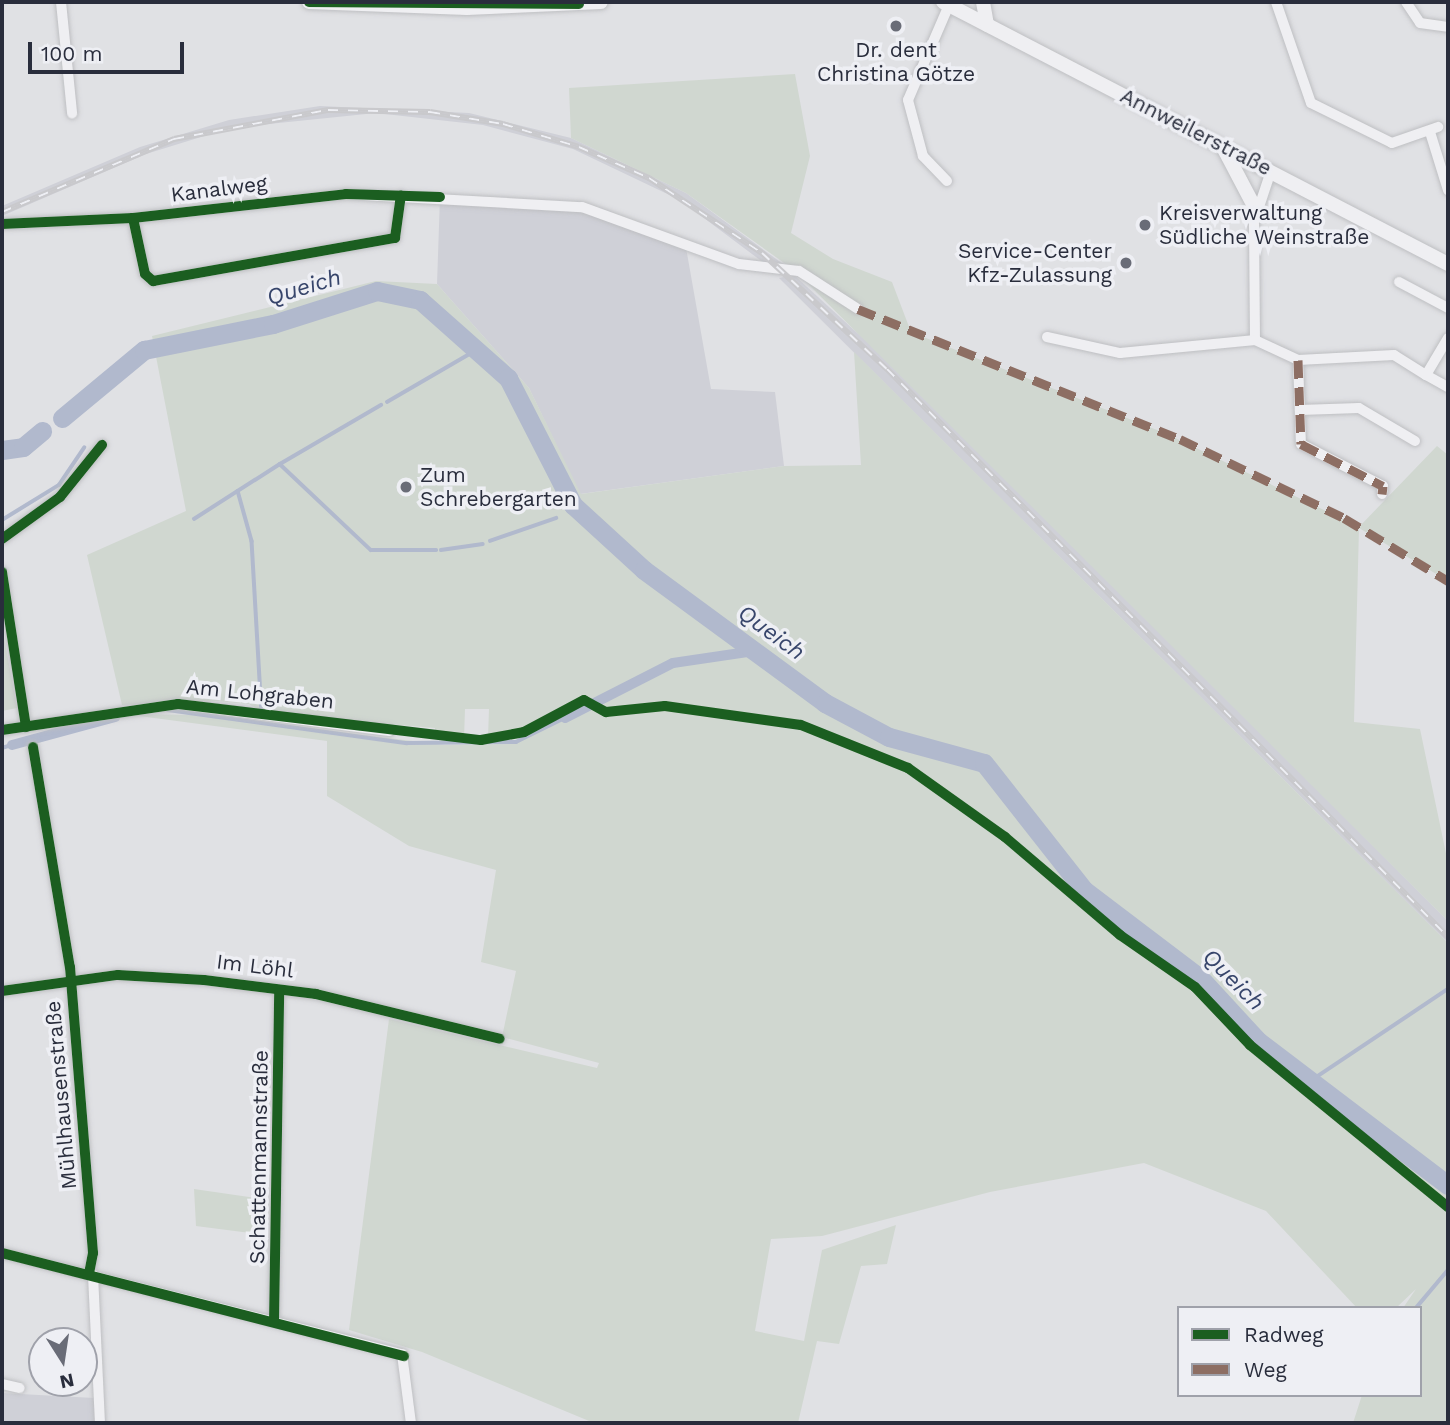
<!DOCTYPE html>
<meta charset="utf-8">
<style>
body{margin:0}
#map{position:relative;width:1450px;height:1425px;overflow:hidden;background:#e0e1e4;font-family:"Work Sans",sans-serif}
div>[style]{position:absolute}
.built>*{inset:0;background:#cfd0d7}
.green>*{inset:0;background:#d0d7d0}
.stream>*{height:3.5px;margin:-1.75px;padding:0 1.75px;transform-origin:1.75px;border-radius:1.75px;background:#b1b9cd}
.canal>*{height:10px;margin:-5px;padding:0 5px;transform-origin:5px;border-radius:5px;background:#b1b9cd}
.river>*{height:19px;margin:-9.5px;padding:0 9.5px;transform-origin:9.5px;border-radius:9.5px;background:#b1b9cd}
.roads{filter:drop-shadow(0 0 2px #bebfc2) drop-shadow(0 0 2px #bebfc2)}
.minor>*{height:10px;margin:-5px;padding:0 5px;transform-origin:5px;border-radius:5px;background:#efeff2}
.tertiary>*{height:14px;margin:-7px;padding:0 7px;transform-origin:7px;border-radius:7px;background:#efeff2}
.rail>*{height:6px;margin-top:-3px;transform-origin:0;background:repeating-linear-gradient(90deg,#eeeff4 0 10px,#c9c9cc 0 20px);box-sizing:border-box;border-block:2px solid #c9c9cc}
.quiet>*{height:9px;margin-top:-4.5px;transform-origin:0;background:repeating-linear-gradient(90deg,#8d6e63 0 18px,transparent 0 27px)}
.cycleway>*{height:10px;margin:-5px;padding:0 5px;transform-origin:5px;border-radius:5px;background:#1b5e20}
.dots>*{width:19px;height:19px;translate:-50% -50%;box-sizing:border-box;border:4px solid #eeeff4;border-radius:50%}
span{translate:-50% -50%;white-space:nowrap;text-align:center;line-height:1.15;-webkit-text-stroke:7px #eeeff4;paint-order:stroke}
.poi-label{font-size:21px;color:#292d3c}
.left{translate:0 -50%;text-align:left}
.right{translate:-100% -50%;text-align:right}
.street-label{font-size:21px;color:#292d3c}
.water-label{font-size:23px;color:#37456b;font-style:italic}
.frame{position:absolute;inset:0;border:4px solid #292d3c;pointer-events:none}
.legend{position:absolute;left:1177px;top:1306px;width:245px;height:91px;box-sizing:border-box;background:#eeeff4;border:2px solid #9fa1aa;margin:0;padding:9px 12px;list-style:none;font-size:21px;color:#292d3c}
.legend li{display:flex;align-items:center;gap:14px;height:35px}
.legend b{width:35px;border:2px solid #9fa1aa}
.north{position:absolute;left:28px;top:1327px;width:70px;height:70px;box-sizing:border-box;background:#eeeff4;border:2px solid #9fa1aa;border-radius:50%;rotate:168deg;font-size:19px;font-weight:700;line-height:28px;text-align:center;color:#292d3c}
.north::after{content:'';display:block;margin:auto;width:24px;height:32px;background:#696c77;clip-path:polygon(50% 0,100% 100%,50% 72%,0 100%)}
.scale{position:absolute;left:28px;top:42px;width:156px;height:32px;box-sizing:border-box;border:4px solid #292d3c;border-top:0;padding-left:9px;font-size:21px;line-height:24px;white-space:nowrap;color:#292d3c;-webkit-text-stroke:5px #eeeff4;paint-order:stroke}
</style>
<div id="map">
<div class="built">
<i style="clip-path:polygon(320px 106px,469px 113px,571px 138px,686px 193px,783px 264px,764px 263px,680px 200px,573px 149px,483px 125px,376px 113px,230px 128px,146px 154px,2px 216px,2px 206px,140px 147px,229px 120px)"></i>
<i style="clip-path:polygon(440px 197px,569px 206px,685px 242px,711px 389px,775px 392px,784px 466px,580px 494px,529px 388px,437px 284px)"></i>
<i style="clip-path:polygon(794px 275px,924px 394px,1448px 921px,1448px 943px,779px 278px)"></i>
<i style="clip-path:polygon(2px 1393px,94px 1398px,96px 1423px,2px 1423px)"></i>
</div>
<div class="green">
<i style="clip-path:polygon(795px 74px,810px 156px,791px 233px,833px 259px,892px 282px,911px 332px,1167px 434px,1359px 527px,1437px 446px,1448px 455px,1448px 581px,1359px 528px,1354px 722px,1420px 729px,1448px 863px,1448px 921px,794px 270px,686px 193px,571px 138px,569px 88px)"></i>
<i style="clip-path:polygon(376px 281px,437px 284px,529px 388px,581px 494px,784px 466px,861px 465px,854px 352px,1448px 943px,1448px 1423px,1353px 1423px,1362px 1395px,1420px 1395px,1420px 1308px,1403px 1308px,1416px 1289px,1396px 1308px,1357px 1308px,1266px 1211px,1144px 1163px,990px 1192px,822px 1236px,771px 1239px,755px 1331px,804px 1341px,822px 1250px,896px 1225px,887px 1264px,861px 1266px,839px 1344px,817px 1341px,798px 1423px,594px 1423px,422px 1352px,349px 1330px,389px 1019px,597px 1068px,599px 1063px,502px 1037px,516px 971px,481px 962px,496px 870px,409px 846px,327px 796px,327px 741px,124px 714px,207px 715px,444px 745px,513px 744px,564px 720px,559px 708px,517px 731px,488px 737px,489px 709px,465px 709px,464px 738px,435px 738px,435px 728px,264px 714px,249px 704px,217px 701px,122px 705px,87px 555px,186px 511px,152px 336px)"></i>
<i style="clip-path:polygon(2px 626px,17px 708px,2px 711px)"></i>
<i style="clip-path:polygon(194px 1189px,269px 1200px,266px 1235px,196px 1226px)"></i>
</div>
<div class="stream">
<i style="left:387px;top:402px;width:105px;rotate:-30.2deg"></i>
<i style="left:280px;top:464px;width:117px;rotate:-30.3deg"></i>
<i style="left:238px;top:491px;width:52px;rotate:74.4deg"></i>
<i style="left:252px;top:541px;width:173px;rotate:86.7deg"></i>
<i style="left:194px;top:519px;width:102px;rotate:-32.6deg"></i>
<i style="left:280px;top:464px;width:125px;rotate:43.4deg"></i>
<i style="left:371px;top:550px;width:65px"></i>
<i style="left:2px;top:520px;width:67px;rotate:-31.6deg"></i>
<i style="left:59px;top:485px;width:45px;rotate:-56deg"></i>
<i style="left:490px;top:541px;width:70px;rotate:-19.2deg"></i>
<i style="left:441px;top:550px;width:42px;rotate:-8.1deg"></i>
<i style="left:168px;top:710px;width:241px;rotate:7.9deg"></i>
<i style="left:407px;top:743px;width:109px;rotate:-0.5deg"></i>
<i style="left:516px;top:742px;width:55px;rotate:-26.1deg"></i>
<i style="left:2px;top:748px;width:10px;rotate:-17deg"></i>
<i style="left:1312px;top:1080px;width:164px;rotate:-33.8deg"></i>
<i style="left:1416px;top:1308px;width:50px;rotate:-49.9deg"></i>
</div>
<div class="canal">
<i style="left:565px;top:718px;width:121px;rotate:-27deg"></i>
<i style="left:673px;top:663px;width:82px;rotate:-8.4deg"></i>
<i style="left:12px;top:745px;width:107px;rotate:-15.2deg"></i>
</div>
<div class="river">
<i style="left:62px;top:418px;width:107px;rotate:-39.7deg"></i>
<i style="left:144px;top:350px;width:132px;rotate:-11.4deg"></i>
<i style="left:273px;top:324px;width:109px;rotate:-17.6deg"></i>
<i style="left:377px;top:291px;width:44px;rotate:11.8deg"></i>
<i style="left:420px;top:300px;width:118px;rotate:41.6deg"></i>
<i style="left:508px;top:378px;width:143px;rotate:62.9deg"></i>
<i style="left:573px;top:505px;width:96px;rotate:42.5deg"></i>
<i style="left:644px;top:570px;width:225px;rotate:36.3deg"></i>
<i style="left:825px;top:703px;width:72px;rotate:28deg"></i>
<i style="left:889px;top:737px;width:98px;rotate:15.3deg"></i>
<i style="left:984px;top:763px;width:162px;rotate:51.8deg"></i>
<i style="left:1084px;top:890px;width:146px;rotate:37.2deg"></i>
<i style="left:1200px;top:978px;width:86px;rotate:47.4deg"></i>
<i style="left:1258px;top:1041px;width:238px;rotate:37.2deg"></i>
<i style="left:2px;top:450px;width:21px;rotate:-8deg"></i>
<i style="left:23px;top:447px;width:25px;rotate:-40deg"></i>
</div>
<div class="roads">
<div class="minor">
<i style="left:61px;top:2px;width:112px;rotate:84.3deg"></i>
<i style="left:1276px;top:2px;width:107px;rotate:70.9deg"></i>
<i style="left:1311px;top:103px;width:90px;rotate:26.3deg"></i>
<i style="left:1392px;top:143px;width:49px;rotate:-19.2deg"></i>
<i style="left:1406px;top:2px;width:25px;rotate:56deg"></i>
<i style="left:1420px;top:23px;width:28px;rotate:8deg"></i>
<i style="left:1430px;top:132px;width:61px;rotate:72.8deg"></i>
<i style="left:947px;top:181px;width:35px;rotate:-134deg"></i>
<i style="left:923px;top:156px;width:58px;rotate:-105deg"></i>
<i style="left:908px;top:100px;width:103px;rotate:-66.7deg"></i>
<i style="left:133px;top:218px;width:57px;rotate:77.9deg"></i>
<i style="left:145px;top:274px;width:11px;rotate:41deg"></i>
<i style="left:153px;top:281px;width:246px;rotate:-10.1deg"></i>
<i style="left:395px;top:238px;width:43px;rotate:-82.1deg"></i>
<i style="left:2px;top:224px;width:131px;rotate:-2.6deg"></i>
<i style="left:133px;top:218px;width:214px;rotate:-6.4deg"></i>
<i style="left:346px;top:194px;width:236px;rotate:3.2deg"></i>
<i style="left:582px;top:207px;width:167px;rotate:20deg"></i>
<i style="left:739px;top:264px;width:60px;rotate:6.7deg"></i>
<i style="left:799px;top:271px;width:70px;rotate:32.8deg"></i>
<i style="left:1399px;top:282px;width:55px;rotate:28deg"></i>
<i style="left:1047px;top:337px;width:75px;rotate:12.4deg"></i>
<i style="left:1120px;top:353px;width:136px;rotate:-5.5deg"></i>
<i style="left:1255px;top:340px;width:118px;rotate:-90.5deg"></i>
<i style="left:1254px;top:222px;width:54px;rotate:-71.6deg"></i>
<i style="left:1255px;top:340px;width:47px;rotate:24.9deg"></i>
<i style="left:1298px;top:360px;width:96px;rotate:-3deg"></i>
<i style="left:1394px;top:355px;width:38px;rotate:32deg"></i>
<i style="left:1426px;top:375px;width:43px;rotate:-59.3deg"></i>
<i style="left:1298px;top:360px;width:84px;rotate:88deg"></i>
<i style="left:1301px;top:444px;width:92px;rotate:27.1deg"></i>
<i style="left:1383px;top:486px;width:8px;rotate:97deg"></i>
<i style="left:1426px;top:375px;width:25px;rotate:29deg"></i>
<i style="left:1300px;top:410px;width:59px;rotate:-1.9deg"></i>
<i style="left:1359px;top:408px;width:65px;rotate:30.5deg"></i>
<i style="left:2px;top:539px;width:72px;rotate:-35.9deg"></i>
<i style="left:60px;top:497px;width:67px;rotate:-51.1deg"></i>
<i style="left:2px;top:572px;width:157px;rotate:81.2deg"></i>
<i style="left:2px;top:730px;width:178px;rotate:-8.4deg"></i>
<i style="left:178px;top:704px;width:213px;rotate:7.3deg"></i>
<i style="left:33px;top:747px;width:223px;rotate:80.5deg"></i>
<i style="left:70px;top:967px;width:287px;rotate:85.4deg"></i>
<i style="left:93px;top:1253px;width:21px;rotate:101deg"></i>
<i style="left:2px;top:991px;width:117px;rotate:-7.9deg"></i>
<i style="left:118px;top:975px;width:86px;rotate:3.3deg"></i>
<i style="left:204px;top:980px;width:113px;rotate:7.1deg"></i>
<i style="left:316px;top:994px;width:189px;rotate:13.7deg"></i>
<i style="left:2px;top:1253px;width:413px;rotate:14.2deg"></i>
<i style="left:402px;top:1354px;width:70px;rotate:82.6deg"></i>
<i style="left:93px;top:1275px;width:148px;rotate:87.3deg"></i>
<i style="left:274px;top:1322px;width:329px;rotate:-89.1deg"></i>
<i style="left:2px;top:1384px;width:18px;rotate:13deg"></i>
</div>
<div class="tertiary">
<i style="left:309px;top:2px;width:158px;rotate:2.2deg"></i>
<i style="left:467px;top:8px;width:134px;rotate:-2.6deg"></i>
<i style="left:943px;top:2px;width:569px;rotate:27.42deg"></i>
<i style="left:983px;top:2px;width:23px;rotate:80deg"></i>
<i style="left:1224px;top:149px;width:67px;rotate:62.3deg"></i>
</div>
</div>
<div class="rail">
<i style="left:2px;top:212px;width:187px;rotate:-23deg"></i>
<i style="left:174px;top:139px;width:157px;rotate:-10.7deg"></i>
<i style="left:328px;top:110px;width:102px;rotate:1.1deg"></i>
<i style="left:430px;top:112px;width:74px;rotate:9.3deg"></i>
<i style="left:503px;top:124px;width:79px;rotate:16.8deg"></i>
<i style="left:579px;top:147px;width:77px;rotate:23.9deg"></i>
<i style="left:649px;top:178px;width:136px;rotate:33.6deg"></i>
<i style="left:762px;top:253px;width:171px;rotate:42.9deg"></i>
<i style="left:887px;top:369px;width:798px;rotate:45.36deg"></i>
</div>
<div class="quiet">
<i style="left:858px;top:309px;width:347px;rotate:22deg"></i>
<i style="left:1180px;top:439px;width:182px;rotate:25.7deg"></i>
<i style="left:1344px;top:518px;width:122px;rotate:31.2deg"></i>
<i style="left:1298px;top:360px;width:84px;rotate:88deg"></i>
<i style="left:1301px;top:444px;width:92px;rotate:27.1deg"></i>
<i style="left:1383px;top:486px;width:8px;rotate:97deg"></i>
</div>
<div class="cycleway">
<i style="left:309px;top:2px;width:270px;rotate:0.4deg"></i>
<i style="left:133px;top:218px;width:57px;rotate:77.9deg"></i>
<i style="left:145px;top:274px;width:11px;rotate:41deg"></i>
<i style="left:153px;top:281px;width:246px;rotate:-10.1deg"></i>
<i style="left:395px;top:238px;width:43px;rotate:-82.1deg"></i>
<i style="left:2px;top:224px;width:131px;rotate:-2.6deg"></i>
<i style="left:133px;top:218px;width:214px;rotate:-6.4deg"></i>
<i style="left:346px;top:194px;width:94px;rotate:1.8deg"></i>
<i style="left:2px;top:539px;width:72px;rotate:-35.9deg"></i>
<i style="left:60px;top:497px;width:67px;rotate:-51.1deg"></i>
<i style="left:2px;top:572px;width:157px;rotate:81.2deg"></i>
<i style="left:2px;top:730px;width:178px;rotate:-8.4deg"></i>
<i style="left:178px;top:704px;width:305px;rotate:6.8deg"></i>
<i style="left:481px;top:740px;width:44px;rotate:-10.5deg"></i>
<i style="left:524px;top:732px;width:68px;rotate:-28.1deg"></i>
<i style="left:584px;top:700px;width:25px;rotate:29deg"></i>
<i style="left:606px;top:712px;width:59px;rotate:-5.8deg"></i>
<i style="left:665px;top:706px;width:137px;rotate:8deg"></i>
<i style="left:801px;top:725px;width:115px;rotate:21.9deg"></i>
<i style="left:908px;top:768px;width:119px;rotate:35.4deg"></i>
<i style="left:1005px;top:837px;width:151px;rotate:40.4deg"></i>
<i style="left:1120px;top:935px;width:91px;rotate:34.7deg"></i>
<i style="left:1195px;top:987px;width:80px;rotate:46.5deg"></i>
<i style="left:1250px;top:1045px;width:256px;rotate:39.3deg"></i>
<i style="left:33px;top:747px;width:223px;rotate:80.5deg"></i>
<i style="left:70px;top:967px;width:287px;rotate:85.4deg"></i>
<i style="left:93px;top:1253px;width:21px;rotate:101deg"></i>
<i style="left:2px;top:991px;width:117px;rotate:-7.9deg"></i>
<i style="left:118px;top:975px;width:86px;rotate:3.3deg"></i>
<i style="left:204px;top:980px;width:113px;rotate:7.1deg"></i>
<i style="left:316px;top:994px;width:189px;rotate:13.7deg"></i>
<i style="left:2px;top:1253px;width:415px;rotate:14.4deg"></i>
<i style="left:274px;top:1322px;width:329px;rotate:-89.1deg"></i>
</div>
<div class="dots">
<i style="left:896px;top:26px;background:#696c77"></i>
<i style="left:1145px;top:225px;background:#696c77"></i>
<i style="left:1126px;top:263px;background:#696c77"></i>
<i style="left:406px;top:487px;background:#696c77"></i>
</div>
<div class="poi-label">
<span style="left:896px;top:62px">Dr. dent<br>Christina Götze</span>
<span class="left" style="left:1159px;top:225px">Kreisverwaltung<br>Südliche Weinstraße</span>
<span class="right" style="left:1112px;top:263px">Service-Center<br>Kfz-Zulassung</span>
<span class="left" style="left:420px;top:487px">Zum<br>Schrebergarten</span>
</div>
<div class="street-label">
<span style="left:1196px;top:132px;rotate:27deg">Annweilerstraße</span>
<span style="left:219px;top:189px;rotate:-7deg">Kanalweg</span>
<span style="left:260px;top:694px;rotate:6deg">Am Lohgraben</span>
<span style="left:255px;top:966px;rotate:7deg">Im Löhl</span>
<span style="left:61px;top:1095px;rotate:-95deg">Mühlhausenstraße</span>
<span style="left:259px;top:1157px;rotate:-89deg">Schattenmannstraße</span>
</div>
<div class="water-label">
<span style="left:304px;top:288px;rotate:-17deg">Queich</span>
<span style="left:771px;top:633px;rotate:36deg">Queich</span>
<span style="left:1233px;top:980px;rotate:45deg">Queich</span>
</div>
<div class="frame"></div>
<ul class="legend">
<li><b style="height:9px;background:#1b5e20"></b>Radweg</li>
<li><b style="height:9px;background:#8d6e63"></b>Weg</li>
</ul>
<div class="north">N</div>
<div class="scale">100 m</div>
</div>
